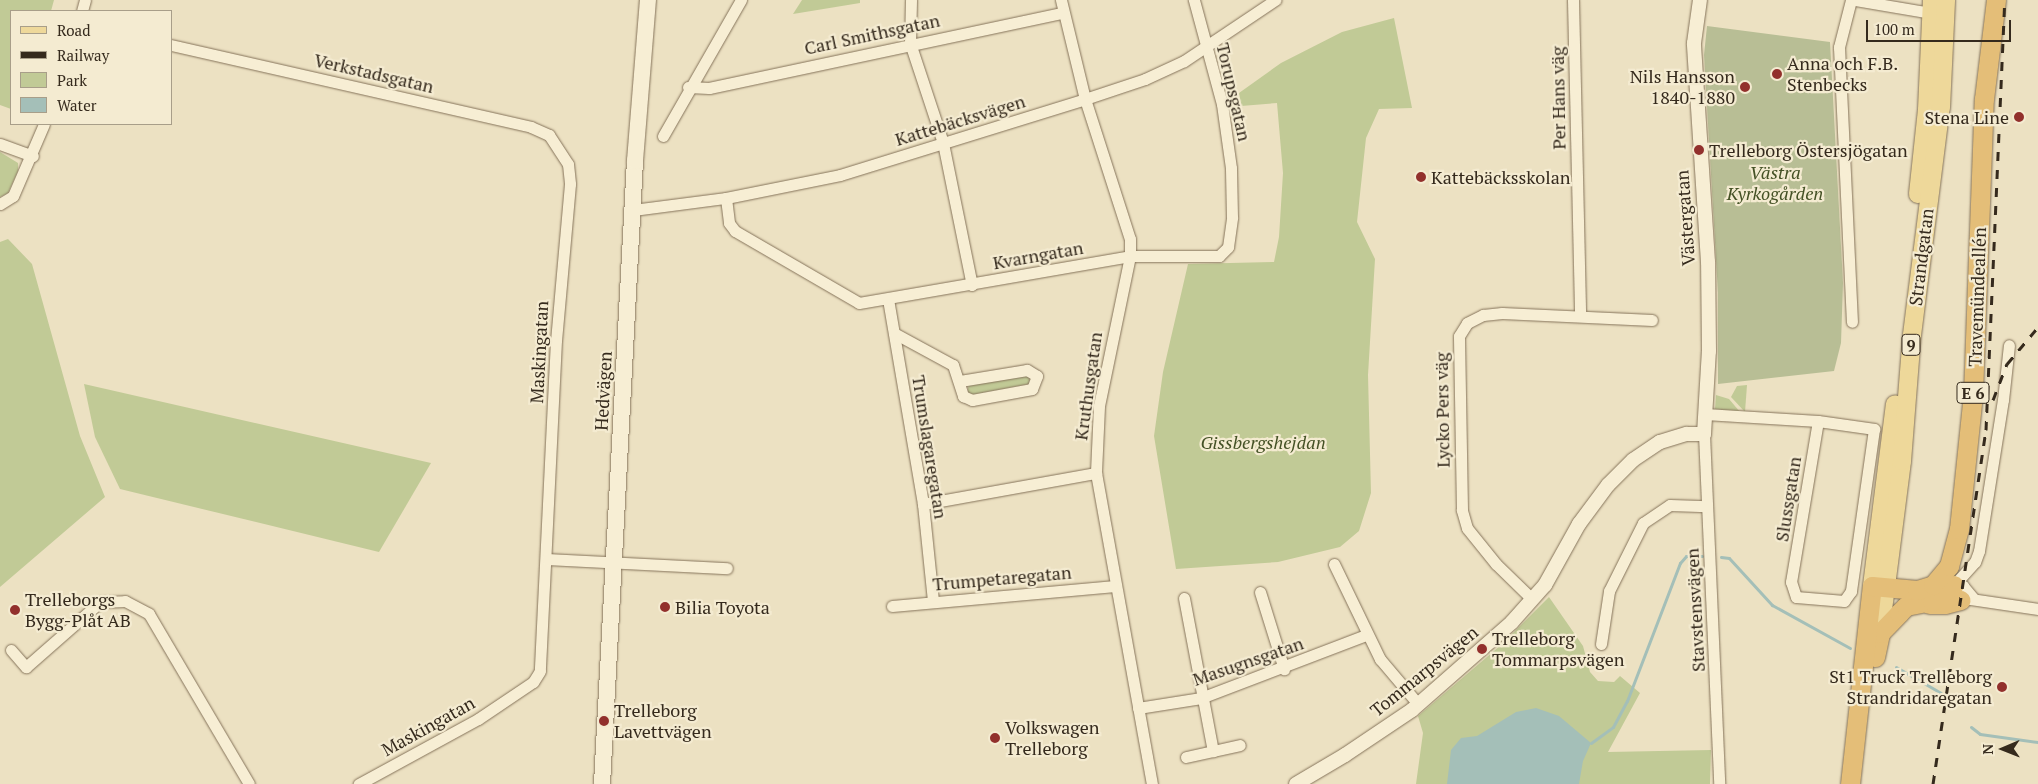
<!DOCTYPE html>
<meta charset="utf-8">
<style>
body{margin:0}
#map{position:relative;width:2038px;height:784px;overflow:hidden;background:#ece1c2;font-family:"PT Serif",serif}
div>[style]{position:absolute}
.green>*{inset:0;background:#c1ca96}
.cemetery>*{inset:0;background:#b8be95}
.water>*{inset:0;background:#a4bfb8}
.stream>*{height:3px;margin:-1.5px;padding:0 1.5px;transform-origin:1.5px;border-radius:1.5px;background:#a4bfb8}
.roads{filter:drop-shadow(0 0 1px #85735a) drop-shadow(0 0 1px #85735a)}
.minor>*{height:11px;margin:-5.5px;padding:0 5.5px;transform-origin:5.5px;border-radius:5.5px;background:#f7eed4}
.tertiary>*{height:14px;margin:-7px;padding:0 7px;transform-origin:7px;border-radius:7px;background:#f7eed4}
.secondary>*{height:16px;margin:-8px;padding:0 8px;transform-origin:8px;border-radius:8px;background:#f7eed4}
.primary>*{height:18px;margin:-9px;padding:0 9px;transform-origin:9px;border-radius:9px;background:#eed89a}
.trunk>*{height:19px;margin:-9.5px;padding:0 9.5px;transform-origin:9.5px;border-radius:9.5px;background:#e4be78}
.rail>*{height:3px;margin-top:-1.5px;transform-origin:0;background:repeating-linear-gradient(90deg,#352a1d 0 9px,transparent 0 18px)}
.dots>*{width:14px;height:14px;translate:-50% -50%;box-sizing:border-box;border:2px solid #f4ebd1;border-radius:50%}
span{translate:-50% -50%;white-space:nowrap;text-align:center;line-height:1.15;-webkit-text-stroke:4.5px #f4ebd1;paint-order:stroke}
.shield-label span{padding:1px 4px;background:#f4ebd1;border:1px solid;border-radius:4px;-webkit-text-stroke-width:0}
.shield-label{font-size:16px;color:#352a1d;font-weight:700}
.street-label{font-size:18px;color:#352a1d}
.poi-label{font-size:18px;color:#352a1d}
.left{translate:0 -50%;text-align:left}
.right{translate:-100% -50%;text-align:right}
.park-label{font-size:18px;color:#445125;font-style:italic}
.legend{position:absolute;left:10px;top:10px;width:162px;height:115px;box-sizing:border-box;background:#f4ebd1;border:1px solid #a89e89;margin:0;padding:6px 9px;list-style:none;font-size:15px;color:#352a1d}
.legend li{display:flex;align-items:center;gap:10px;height:25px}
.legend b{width:25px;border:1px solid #a89e89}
.north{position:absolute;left:1978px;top:724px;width:50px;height:50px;-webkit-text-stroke:4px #f4ebd1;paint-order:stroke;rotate:269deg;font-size:14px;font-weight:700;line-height:20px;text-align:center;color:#352a1d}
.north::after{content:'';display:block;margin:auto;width:18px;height:22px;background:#352a1d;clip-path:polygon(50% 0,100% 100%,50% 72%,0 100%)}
.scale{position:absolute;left:1866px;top:20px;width:145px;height:22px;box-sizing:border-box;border:2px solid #352a1d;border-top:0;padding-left:6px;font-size:15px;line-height:18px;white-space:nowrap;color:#352a1d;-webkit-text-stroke:4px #f4ebd1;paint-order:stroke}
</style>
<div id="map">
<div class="green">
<i style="clip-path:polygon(0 0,54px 0,51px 11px,11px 11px,11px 109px,0 105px)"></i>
<i style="clip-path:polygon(802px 0,860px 0,860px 3px,793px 14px)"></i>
<i style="clip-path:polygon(1394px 18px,1412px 108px,1379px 109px,1366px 138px,1357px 222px,1375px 259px,1368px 375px,1371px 493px,1359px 531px,1340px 547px,1278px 562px,1176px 569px,1154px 436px,1163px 372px,1188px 264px,1274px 262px,1279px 237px,1283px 173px,1277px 103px,1241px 106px,1239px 93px,1281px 63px,1342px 32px)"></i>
<i style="clip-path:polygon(0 152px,18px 163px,18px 171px,8px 193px,0 197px)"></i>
<i style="clip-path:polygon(8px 239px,32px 264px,80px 436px,105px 497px,0 587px,0 242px)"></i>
<i style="clip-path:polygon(1028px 373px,1030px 376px,1029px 384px,971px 395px,967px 393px,969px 384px)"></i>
<i style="clip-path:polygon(84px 384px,431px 463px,379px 552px,120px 489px,95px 437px)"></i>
<i style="clip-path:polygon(1747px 385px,1745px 412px,1731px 397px,1737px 386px)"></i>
<i style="clip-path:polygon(1716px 395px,1729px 399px,1740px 412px,1715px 409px)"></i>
<i style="clip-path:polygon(1549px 597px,1583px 646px,1590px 672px,1598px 681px,1614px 682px,1620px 676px,1640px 693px,1608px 752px,1711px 750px,1710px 784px,1416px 784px,1423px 733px,1418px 716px,1501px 645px)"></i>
</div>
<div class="cemetery">
<i style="clip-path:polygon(1707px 26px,1830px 42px,1843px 283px,1841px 343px,1834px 371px,1718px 384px,1718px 293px,1704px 55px)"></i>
</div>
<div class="water">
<i style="clip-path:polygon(1536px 708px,1559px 716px,1591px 743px,1583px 761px,1579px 784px,1447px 784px,1451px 750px,1461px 738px,1477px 736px,1516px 712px)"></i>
</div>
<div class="stream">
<i style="left:1721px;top:557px;width:8px;rotate:7deg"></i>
<i style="left:1729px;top:558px;width:64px;rotate:47.5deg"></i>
<i style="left:1772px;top:605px;width:89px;rotate:28.9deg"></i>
<i style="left:1896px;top:667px;width:52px;rotate:30deg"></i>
<i style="left:1971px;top:727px;width:11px;rotate:38deg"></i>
<i style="left:1980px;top:734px;width:59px;rotate:7.9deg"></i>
<i style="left:1591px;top:743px;width:27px;rotate:-36deg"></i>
<i style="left:1613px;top:727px;width:30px;rotate:-62deg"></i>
<i style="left:1627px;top:701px;width:148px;rotate:-69deg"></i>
<i style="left:1680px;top:563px;width:9px;rotate:-49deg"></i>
<i style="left:1686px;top:556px;width:16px"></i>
</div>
<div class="roads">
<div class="minor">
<i style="left:911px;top:0;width:43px;rotate:91.3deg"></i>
<i style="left:910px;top:43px;width:105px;rotate:71.7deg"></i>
<i style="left:943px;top:143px;width:145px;rotate:78.5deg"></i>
<i style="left:1061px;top:0;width:102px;rotate:76.4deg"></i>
<i style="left:1085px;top:99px;width:147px;rotate:72.2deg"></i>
<i style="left:1130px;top:239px;width:17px;rotate:90deg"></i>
<i style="left:1130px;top:256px;width:153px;rotate:101.7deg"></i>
<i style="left:1099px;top:406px;width:67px;rotate:92.6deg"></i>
<i style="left:1096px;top:473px;width:316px;rotate:79.8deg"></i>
<i style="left:1573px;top:0;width:316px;rotate:88.7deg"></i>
<i style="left:1851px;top:0;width:49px;rotate:104.3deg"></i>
<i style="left:1839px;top:47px;width:275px;rotate:87.3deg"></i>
<i style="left:1855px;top:0;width:83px;rotate:9.7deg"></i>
<i style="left:82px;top:11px;width:11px;rotate:-75deg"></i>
<i style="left:171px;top:45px;width:369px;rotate:12.8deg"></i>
<i style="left:531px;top:127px;width:20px;rotate:24deg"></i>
<i style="left:549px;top:135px;width:35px;rotate:57deg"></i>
<i style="left:568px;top:164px;width:20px;rotate:84deg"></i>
<i style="left:570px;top:184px;width:157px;rotate:95.1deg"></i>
<i style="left:556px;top:340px;width:331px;rotate:92.8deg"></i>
<i style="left:540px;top:671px;width:13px;rotate:122deg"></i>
<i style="left:533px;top:682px;width:66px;rotate:146.1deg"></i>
<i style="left:478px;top:719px;width:136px;rotate:151.4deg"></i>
<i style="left:688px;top:87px;width:21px;rotate:3deg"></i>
<i style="left:709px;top:88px;width:362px;rotate:-12deg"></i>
<i style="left:663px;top:136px;width:157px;rotate:-60.2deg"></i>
<i style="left:0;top:144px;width:35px;rotate:20deg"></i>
<i style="left:726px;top:198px;width:25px;rotate:83deg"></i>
<i style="left:729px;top:223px;width:10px;rotate:53deg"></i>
<i style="left:735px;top:231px;width:143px;rotate:30.1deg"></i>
<i style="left:859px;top:303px;width:275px;rotate:-9.8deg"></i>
<i style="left:1130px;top:256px;width:89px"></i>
<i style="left:1219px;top:256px;width:13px;rotate:-45deg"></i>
<i style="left:1228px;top:247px;width:30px;rotate:-82deg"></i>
<i style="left:1232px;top:217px;width:49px;rotate:-91.2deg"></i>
<i style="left:1231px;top:168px;width:65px;rotate:-98deg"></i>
<i style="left:1222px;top:104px;width:108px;rotate:-105.1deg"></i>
<i style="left:0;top:204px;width:15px;rotate:-32deg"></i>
<i style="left:13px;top:196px;width:78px;rotate:-66.7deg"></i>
<i style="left:633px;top:210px;width:94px;rotate:-7.4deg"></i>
<i style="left:726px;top:198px;width:116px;rotate:-11.4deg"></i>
<i style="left:840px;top:175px;width:257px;rotate:-17.2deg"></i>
<i style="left:1085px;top:99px;width:63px;rotate:-18.4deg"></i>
<i style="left:1145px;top:79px;width:43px;rotate:-24.8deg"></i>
<i style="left:1184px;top:61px;width:110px;rotate:-33.8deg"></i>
<i style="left:888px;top:299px;width:208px;rotate:80.3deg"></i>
<i style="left:923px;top:504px;width:98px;rotate:84.1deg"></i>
<i style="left:894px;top:333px;width:67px;rotate:28.5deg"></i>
<i style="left:953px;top:365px;width:33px;rotate:72deg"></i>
<i style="left:963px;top:396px;width:10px;rotate:24deg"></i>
<i style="left:972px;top:400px;width:61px;rotate:-10.4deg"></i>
<i style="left:1032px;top:389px;width:14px;rotate:-69deg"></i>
<i style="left:1037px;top:376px;width:12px;rotate:-149deg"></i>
<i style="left:1027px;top:370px;width:68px;rotate:170.7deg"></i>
<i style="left:1705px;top:414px;width:113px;rotate:3.5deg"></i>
<i style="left:1818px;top:421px;width:57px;rotate:8.1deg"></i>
<i style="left:1874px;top:429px;width:164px;rotate:98.1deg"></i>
<i style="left:1851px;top:591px;width:12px;rotate:125deg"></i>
<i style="left:1844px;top:601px;width:48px;rotate:-175.2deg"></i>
<i style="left:1796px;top:597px;width:16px;rotate:-108deg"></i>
<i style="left:1791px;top:582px;width:163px;rotate:-80.5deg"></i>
<i style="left:1704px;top:434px;width:350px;rotate:87.5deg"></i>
<i style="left:923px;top:504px;width:176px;rotate:-10.2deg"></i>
<i style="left:547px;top:559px;width:180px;rotate:2.9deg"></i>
<i style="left:1334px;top:564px;width:106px;rotate:64.2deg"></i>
<i style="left:1380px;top:659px;width:59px;rotate:49.8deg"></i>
<i style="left:1951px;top:582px;width:13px;rotate:18deg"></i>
<i style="left:1963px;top:586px;width:17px;rotate:50deg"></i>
<i style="left:1954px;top:585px;width:31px;rotate:-48deg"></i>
<i style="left:1975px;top:562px;width:12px;rotate:-70deg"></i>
<i style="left:1979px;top:551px;width:153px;rotate:-81deg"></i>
<i style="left:2003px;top:400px;width:55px;rotate:-83.8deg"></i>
<i style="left:1260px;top:592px;width:81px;rotate:72.7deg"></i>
<i style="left:1957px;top:597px;width:82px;rotate:8.4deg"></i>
<i style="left:1184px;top:598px;width:156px;rotate:79.3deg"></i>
<i style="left:1532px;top:599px;width:50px;rotate:-135.8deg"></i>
<i style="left:1496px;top:564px;width:46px;rotate:-128.9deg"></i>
<i style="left:1467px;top:528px;width:19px;rotate:-106deg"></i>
<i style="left:1462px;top:510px;width:174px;rotate:-91deg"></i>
<i style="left:1459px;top:336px;width:15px;rotate:-58deg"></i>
<i style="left:1467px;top:323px;width:18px;rotate:-27deg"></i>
<i style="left:1483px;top:315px;width:19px;rotate:-6deg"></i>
<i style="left:1502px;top:313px;width:150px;rotate:2.7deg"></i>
<i style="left:892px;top:606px;width:224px;rotate:-5.1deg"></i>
<i style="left:1601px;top:644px;width:54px;rotate:-81.4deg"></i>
<i style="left:1609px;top:591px;width:76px;rotate:-63.4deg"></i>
<i style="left:1643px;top:523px;width:32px;rotate:-34deg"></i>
<i style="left:1670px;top:505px;width:37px;rotate:2deg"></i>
<i style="left:11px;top:650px;width:23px;rotate:49deg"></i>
<i style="left:26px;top:667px;width:98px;rotate:-41.3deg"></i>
<i style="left:100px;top:602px;width:25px;rotate:-2deg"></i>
<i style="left:125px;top:601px;width:27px;rotate:28deg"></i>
<i style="left:149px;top:614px;width:197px;rotate:59.5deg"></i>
<i style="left:1138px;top:708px;width:64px;rotate:-9deg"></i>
<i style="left:1201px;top:698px;width:177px;rotate:-20.9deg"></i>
<i style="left:1186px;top:757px;width:55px;rotate:-12.5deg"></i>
</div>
<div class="tertiary">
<i style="left:1296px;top:784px;width:57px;rotate:-30.6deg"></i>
<i style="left:1345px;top:755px;width:81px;rotate:-33.9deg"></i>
<i style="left:1412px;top:710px;width:133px;rotate:-41.3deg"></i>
<i style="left:1512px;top:622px;width:50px;rotate:-48.3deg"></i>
<i style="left:1545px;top:585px;width:70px;rotate:-60.9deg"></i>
<i style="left:1579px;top:524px;width:49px;rotate:-53.4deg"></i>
<i style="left:1608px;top:485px;width:35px;rotate:-45deg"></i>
<i style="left:1633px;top:460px;width:32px;rotate:-34deg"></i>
<i style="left:1660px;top:442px;width:28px;rotate:-17deg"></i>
<i style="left:1687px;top:434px;width:17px"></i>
<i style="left:1704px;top:434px;width:83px;rotate:-86.6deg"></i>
<i style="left:1709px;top:351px;width:89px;rotate:-90.6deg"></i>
<i style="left:1708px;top:262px;width:219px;rotate:-93.7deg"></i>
<i style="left:1694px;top:43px;width:43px;rotate:-82.1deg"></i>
</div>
<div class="secondary">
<i style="left:602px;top:784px;width:624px;rotate:-86.97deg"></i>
<i style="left:635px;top:161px;width:162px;rotate:-85.4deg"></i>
</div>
<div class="primary">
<i style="left:1918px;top:194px;width:84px;rotate:-83.9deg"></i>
<i style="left:1927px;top:110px;width:110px;rotate:-87.4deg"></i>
<i style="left:1872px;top:586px;width:183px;rotate:-82.8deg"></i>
<i style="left:1880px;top:633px;width:173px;rotate:-82.7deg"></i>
<i style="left:1902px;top:461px;width:126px;rotate:-85.5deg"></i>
<i style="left:1912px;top:335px;width:230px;rotate:-82.8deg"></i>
<i style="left:1941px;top:107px;width:107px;rotate:-87.3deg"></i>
</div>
<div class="trunk">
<i style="left:1929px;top:604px;width:16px"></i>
<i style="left:1945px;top:604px;width:16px;rotate:-14deg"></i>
<i style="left:1875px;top:657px;width:25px;rotate:-78deg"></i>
<i style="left:1880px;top:633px;width:28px;rotate:-46deg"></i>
<i style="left:1899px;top:613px;width:10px;rotate:-45deg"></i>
<i style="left:1906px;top:606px;width:26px;rotate:-11deg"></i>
<i style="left:1932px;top:601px;width:27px;rotate:-36deg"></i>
<i style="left:1850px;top:784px;width:199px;rotate:-83.7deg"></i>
<i style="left:1872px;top:586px;width:45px;rotate:5.1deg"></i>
<i style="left:1917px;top:590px;width:17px;rotate:-17deg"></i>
<i style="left:1933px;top:585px;width:25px;rotate:-50deg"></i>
<i style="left:1949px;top:566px;width:38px;rotate:-75deg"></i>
<i style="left:1959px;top:529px;width:136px;rotate:-84.1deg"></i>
<i style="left:1973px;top:394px;width:295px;rotate:-87.9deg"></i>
<i style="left:1984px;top:99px;width:100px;rotate:-83.1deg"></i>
</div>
</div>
<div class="rail">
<i style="left:1993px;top:400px;width:39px;rotate:-69deg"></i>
<i style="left:2007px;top:364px;width:48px;rotate:-50deg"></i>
<i style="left:1933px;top:784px;width:358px;rotate:-81.5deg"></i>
<i style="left:1986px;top:430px;width:430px;rotate:-87.5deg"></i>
</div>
<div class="dots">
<i style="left:1777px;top:74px;background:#92302c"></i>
<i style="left:1745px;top:87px;background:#92302c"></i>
<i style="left:2019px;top:117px;background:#92302c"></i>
<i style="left:1699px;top:150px;background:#92302c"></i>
<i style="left:1421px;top:177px;background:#92302c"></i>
<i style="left:665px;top:607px;background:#92302c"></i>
<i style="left:15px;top:610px;background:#92302c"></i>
<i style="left:1482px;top:649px;background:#92302c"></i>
<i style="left:2002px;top:687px;background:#92302c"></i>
<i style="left:604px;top:721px;background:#92302c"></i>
<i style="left:995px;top:738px;background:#92302c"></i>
</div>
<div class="shield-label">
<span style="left:1911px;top:345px">9</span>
<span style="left:1973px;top:393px">E 6</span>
</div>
<div class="street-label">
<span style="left:872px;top:34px;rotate:-12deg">Carl Smithsgatan</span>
<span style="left:374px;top:73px;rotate:13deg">Verkstadsgatan</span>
<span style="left:1234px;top:92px;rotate:77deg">Torupsgatan</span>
<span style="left:1558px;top:98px;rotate:-91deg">Per Hans väg</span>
<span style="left:960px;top:120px;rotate:-17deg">Kattebäcksvägen</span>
<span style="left:1685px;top:218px;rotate:-94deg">Västergatan</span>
<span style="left:1038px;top:255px;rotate:-10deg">Kvarngatan</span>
<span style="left:1921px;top:257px;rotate:-83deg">Strandgatan</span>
<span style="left:1977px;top:297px;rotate:-88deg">Travemündeallén</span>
<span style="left:539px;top:352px;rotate:-87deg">Maskingatan</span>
<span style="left:1088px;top:386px;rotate:-82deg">Kruthusgatan</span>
<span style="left:603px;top:391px;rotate:-87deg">Hedvägen</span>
<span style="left:1442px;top:410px;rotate:-91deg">Lycko Pers väg</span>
<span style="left:930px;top:447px;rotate:81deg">Trumslagaregatan</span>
<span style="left:1788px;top:499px;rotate:-81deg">Slussgatan</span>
<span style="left:1002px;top:578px;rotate:-5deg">Trumpetaregatan</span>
<span style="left:1695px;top:610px;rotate:-93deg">Stavstensvägen</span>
<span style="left:1248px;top:661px;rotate:-19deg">Masugnsgatan</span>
<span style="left:1424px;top:671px;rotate:-39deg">Tommarpsvägen</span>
<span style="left:428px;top:726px;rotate:-29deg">Maskingatan</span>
</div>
<div class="poi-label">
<span class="left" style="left:1787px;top:74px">Anna och F.B.<br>Stenbecks</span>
<span class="right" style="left:1735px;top:87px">Nils Hansson<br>1840-1880</span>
<span class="right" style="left:2009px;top:117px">Stena Line</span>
<span class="left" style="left:1709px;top:150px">Trelleborg Östersjögatan</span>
<span class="left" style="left:1431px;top:177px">Kattebäcksskolan</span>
<span class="left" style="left:25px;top:610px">Trelleborgs<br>Bygg-Plåt AB</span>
<span class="left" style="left:675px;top:607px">Bilia Toyota</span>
<span class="left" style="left:1492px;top:649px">Trelleborg<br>Tommarpsvägen</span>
<span class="right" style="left:1992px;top:687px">St1 Truck Trelleborg<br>Strandridaregatan</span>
<span class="left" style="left:614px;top:721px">Trelleborg<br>Lavettvägen</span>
<span class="left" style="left:1005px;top:738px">Volkswagen<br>Trelleborg</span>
</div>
<div class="park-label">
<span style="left:1775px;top:183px">Västra<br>Kyrkogården</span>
<span style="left:1263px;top:442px">Gissbergshejdan</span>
</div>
<ul class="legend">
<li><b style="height:6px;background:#eed89a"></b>Road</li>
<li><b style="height:6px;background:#352a1d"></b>Railway</li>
<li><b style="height:14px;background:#c1ca96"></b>Park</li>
<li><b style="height:14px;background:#a4bfb8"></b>Water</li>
</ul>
<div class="north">N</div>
<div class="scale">100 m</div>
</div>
